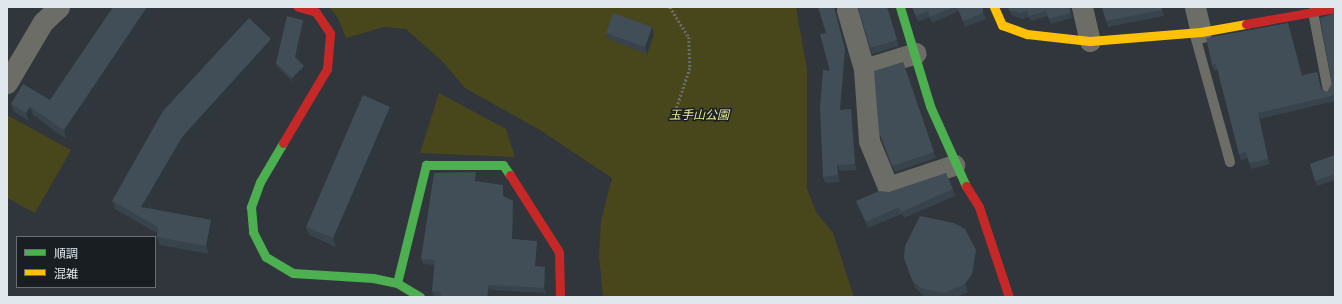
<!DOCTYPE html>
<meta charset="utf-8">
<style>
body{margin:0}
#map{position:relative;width:1342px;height:304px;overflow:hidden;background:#30363b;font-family:"Roboto Serif","Noto Sans JP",serif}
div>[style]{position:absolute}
.green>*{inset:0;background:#48471b}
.path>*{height:2.5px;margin-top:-1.25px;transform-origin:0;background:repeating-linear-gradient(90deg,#6a6c69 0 2px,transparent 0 4px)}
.lane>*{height:10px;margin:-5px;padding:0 5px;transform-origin:5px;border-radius:5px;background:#6c6d67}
.street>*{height:21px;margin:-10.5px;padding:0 10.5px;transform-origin:10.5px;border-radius:10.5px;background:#6c6d67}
.fast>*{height:9px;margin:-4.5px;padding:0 4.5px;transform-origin:4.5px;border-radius:4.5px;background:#4caf50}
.slow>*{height:9px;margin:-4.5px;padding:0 4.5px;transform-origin:4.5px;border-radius:4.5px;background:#ffc107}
.jam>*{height:9px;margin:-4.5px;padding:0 4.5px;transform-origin:4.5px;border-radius:4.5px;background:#c62828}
.wall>*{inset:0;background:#38434b}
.shaded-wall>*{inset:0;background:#2e373d}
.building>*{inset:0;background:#414e57}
span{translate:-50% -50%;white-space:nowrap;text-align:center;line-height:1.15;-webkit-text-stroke:3px #181e22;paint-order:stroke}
.park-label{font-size:12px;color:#ecea93;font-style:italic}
.frame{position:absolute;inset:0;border:8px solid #e0e7ed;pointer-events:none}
.legend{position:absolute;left:16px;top:236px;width:140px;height:52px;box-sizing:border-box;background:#181e22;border:1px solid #686e73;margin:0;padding:5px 7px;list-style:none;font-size:12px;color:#e0e7ed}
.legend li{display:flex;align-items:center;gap:8px;height:20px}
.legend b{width:20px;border:1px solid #686e73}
</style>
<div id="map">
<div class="green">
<i style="clip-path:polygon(329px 7px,796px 7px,807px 70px,807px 189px,816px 212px,833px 233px,854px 297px,603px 297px,599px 255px,601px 221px,612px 178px,540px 130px,465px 88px,442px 61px,406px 29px,384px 27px,346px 38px,338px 18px)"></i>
<i style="clip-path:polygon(439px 93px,506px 129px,515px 157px,420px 153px)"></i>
<i style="clip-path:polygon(7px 115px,71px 150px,35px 213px,7px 198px)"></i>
</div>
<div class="path">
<i style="left:670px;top:7px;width:36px;rotate:58deg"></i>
<i style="left:689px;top:37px;width:31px;rotate:88deg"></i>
<i style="left:690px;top:68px;width:44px;rotate:108.4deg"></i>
</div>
<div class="lane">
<i style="left:1313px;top:12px;width:80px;rotate:79.2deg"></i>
<i style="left:1194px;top:32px;width:135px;rotate:74.5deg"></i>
</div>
<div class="street">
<i style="left:1082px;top:7px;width:35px;rotate:77deg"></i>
<i style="left:1195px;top:7px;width:26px;rotate:77deg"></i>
<i style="left:847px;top:10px;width:61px;rotate:73.9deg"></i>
<i style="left:864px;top:69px;width:72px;rotate:86deg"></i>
<i style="left:869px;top:141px;width:50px;rotate:67.6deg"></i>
<i style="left:888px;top:187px;width:70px;rotate:-18.4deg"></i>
<i style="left:864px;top:69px;width:54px;rotate:-17.1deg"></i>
<i style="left:7px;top:83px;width:71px;rotate:-59.5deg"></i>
<i style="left:43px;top:22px;width:22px;rotate:-43deg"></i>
</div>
<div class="fast">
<i style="left:900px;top:7px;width:103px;rotate:73.1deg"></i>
<i style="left:930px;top:106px;width:88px;rotate:65.8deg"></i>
<i style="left:283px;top:143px;width:45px;rotate:120.5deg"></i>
<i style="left:260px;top:182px;width:27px;rotate:110deg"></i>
<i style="left:251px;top:207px;width:25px;rotate:85deg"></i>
<i style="left:253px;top:232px;width:28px;rotate:63deg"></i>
<i style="left:266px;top:257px;width:31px;rotate:31deg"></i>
<i style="left:293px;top:273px;width:80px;rotate:3.6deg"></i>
<i style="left:373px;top:278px;width:25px;rotate:12deg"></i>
<i style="left:397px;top:283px;width:27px;rotate:31deg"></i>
<i style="left:397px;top:283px;width:122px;rotate:-76.2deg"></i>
<i style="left:426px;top:165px;width:77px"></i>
<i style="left:503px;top:165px;width:12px;rotate:55deg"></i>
</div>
<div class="slow">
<i style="left:994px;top:7px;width:20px;rotate:66deg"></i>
<i style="left:1002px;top:25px;width:27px;rotate:20deg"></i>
<i style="left:1027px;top:34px;width:63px;rotate:6.3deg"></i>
<i style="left:1090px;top:41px;width:111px;rotate:-4.6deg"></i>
<i style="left:1201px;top:32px;width:46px;rotate:-10.1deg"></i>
</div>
<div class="jam">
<i style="left:1246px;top:24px;width:90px;rotate:-10.2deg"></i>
<i style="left:283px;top:143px;width:86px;rotate:-59.3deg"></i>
<i style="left:327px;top:69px;width:36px;rotate:-85deg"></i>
<i style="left:330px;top:33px;width:25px;rotate:-124deg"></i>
<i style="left:316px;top:12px;width:19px;rotate:-164deg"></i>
<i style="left:510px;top:175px;width:91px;rotate:57.5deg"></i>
<i style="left:559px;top:252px;width:45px;rotate:88.7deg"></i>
<i style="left:966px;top:186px;width:25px;rotate:58deg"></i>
<i style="left:979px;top:207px;width:95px;rotate:71.6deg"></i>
</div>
<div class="wall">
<i style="clip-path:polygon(912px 7px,984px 7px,986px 19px,965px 27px,959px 11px,932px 23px,930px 17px,918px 22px)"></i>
<i style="clip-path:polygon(1008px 7px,1070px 7px,1072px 18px,1051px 24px,1048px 16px,1031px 21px,1029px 17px,1022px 19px,1011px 15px)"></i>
<i style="clip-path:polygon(1162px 7px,1164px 16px,1108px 27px,1106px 21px)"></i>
<i style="clip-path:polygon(835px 8px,848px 56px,843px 110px,851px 109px,853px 116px,857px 170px,840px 171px,840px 182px,825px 183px,823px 177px,830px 71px,826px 33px)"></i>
<i style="clip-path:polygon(888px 10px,899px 46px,872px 54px,870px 48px)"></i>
<i style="clip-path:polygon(153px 11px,66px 139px,33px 115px,29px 121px,14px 112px,11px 104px,50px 100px)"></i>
<i style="clip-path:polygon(1335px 13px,1335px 101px,1260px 119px,1270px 164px,1251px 169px,1248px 158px,1241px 160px,1239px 154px,1218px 70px,1214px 71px,1212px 65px,1290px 29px,1302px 75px,1317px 72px,1322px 90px,1327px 92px,1332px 84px)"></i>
<i style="clip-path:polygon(303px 20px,304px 23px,297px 59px,305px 69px,293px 82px,277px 67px,276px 63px)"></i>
<i style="clip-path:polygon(652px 27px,654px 34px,647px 54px,608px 39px,606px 33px)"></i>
<i style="clip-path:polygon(274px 47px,185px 145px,148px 208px,211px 220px,214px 228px,209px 254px,160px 245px,157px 237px,157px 233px,115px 209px,112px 201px)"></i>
<i style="clip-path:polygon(903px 62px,936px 158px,895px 172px,881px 138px)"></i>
<i style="clip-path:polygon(394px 115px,336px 247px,309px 235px,306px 227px)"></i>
<i style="clip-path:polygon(1335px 155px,1335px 180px,1317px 186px,1310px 164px)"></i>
<i style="clip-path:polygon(478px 178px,477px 181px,505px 191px,505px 197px,513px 201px,515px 206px,514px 239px,539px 246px,537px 266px,547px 272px,546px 293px,491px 290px,490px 297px,440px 297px,433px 296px,432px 291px,434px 265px,423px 264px,421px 259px)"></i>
<i style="clip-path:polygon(953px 189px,955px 196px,904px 218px,902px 214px,868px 228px,856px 201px,889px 192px)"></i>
<i style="clip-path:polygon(976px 250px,979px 259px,975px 283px,968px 292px,957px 297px,927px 297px,924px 296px,915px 288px,904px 258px)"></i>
</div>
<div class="shaded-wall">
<i style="clip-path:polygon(147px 7px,152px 7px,153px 11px,66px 139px,64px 130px)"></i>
<i style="clip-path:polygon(834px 7px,836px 7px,835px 8px,848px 56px,843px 117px,840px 110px)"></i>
<i style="clip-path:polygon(983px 7px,984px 7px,986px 19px,983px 13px)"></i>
<i style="clip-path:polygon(303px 20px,304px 23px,296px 61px,295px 57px)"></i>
<i style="clip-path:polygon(1288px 23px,1290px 29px,1304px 81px,1302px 76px)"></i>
<i style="clip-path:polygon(652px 27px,654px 34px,647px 54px,645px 47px)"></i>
<i style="clip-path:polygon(271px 39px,274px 47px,185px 145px,144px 215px,141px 207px,182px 137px)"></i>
<i style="clip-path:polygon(304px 66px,305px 69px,293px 82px,292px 78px)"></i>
<i style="clip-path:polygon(1317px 72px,1319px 77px,1323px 95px,1321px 89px)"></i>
<i style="clip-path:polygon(30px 107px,33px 115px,29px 121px,26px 113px)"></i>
<i style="clip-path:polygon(390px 107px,394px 115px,336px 247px,333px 238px)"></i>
<i style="clip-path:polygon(851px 109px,853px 116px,857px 170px,855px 164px)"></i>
<i style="clip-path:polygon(1258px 113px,1260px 119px,1270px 164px,1268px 159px)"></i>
<i style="clip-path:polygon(837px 165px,840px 171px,840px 182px,838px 175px)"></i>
<i style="clip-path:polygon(476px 172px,478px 178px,476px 186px,475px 181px)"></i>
<i style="clip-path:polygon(503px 185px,505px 191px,505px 201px,503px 196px)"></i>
<i style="clip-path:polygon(513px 201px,515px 206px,514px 245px,512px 239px)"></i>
<i style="clip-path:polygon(211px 220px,214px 228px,209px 254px,206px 246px)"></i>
<i style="clip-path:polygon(537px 241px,539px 246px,537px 271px,535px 266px)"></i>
<i style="clip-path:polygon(976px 250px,979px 259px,975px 283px,968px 292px,965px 284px)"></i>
<i style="clip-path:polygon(545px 267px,547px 272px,546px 293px,544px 288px)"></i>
<i style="clip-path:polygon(489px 285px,491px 290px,490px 297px,487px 297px)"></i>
</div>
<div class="building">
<i style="clip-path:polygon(113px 7px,147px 7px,64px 130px,30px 107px,26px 113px,11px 104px,23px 84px,50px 100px)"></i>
<i style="clip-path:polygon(818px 7px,834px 7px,845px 49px,840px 110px,851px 109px,855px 164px,837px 165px,838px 175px,823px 177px,820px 108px,823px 70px,830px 71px,820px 34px,826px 33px)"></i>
<i style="clip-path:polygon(858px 7px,887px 7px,897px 40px,870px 48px)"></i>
<i style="clip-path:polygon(912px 7px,954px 7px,930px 17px,928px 11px,916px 16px)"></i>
<i style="clip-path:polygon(957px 7px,983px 7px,983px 13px,963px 21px)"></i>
<i style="clip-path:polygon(1008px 7px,1069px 7px,1070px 13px,1049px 19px,1046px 11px,1029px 16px,1027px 11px,1020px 13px,1009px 10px)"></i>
<i style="clip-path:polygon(1102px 7px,1161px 7px,1162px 10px,1106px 21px)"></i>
<i style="clip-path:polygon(613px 13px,652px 27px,645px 47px,606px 33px)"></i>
<i style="clip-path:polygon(1335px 13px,1335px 95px,1258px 113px,1268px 159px,1249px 163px,1246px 152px,1239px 154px,1216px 64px,1212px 65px,1206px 38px,1288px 23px,1302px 76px,1317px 72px,1321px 89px,1327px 92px,1332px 84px,1320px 18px)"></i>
<i style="clip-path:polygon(287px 16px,303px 20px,295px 57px,304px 66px,292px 78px,276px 63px)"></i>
<i style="clip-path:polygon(249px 18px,271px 39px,182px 137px,141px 207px,211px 220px,206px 246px,157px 237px,158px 227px,112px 201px,163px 111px)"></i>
<i style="clip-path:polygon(903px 62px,934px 152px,892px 166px,879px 132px,874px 71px)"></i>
<i style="clip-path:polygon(363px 95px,390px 107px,333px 238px,306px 227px)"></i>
<i style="clip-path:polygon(1335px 155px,1335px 174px,1315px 181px,1310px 164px)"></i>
<i style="clip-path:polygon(476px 172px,475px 181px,503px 185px,503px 196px,513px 201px,512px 239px,537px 241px,535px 266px,545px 267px,544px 288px,489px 285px,487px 297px,440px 297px,441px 292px,432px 291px,435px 260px,421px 259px,434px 173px)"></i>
<i style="clip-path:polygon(946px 173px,953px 189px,901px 212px,899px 207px,866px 222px,856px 201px,879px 191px,889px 192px)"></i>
<i style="clip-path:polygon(920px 216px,954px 223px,965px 229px,976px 250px,972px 274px,965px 284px,944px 293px,921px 288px,912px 280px,904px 258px,905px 246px)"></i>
</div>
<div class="park-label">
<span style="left:699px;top:116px">玉手山公園</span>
</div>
<div class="frame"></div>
<ul class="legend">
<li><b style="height:5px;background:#4caf50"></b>順調</li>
<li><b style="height:5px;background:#ffc107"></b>混雑</li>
</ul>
</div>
